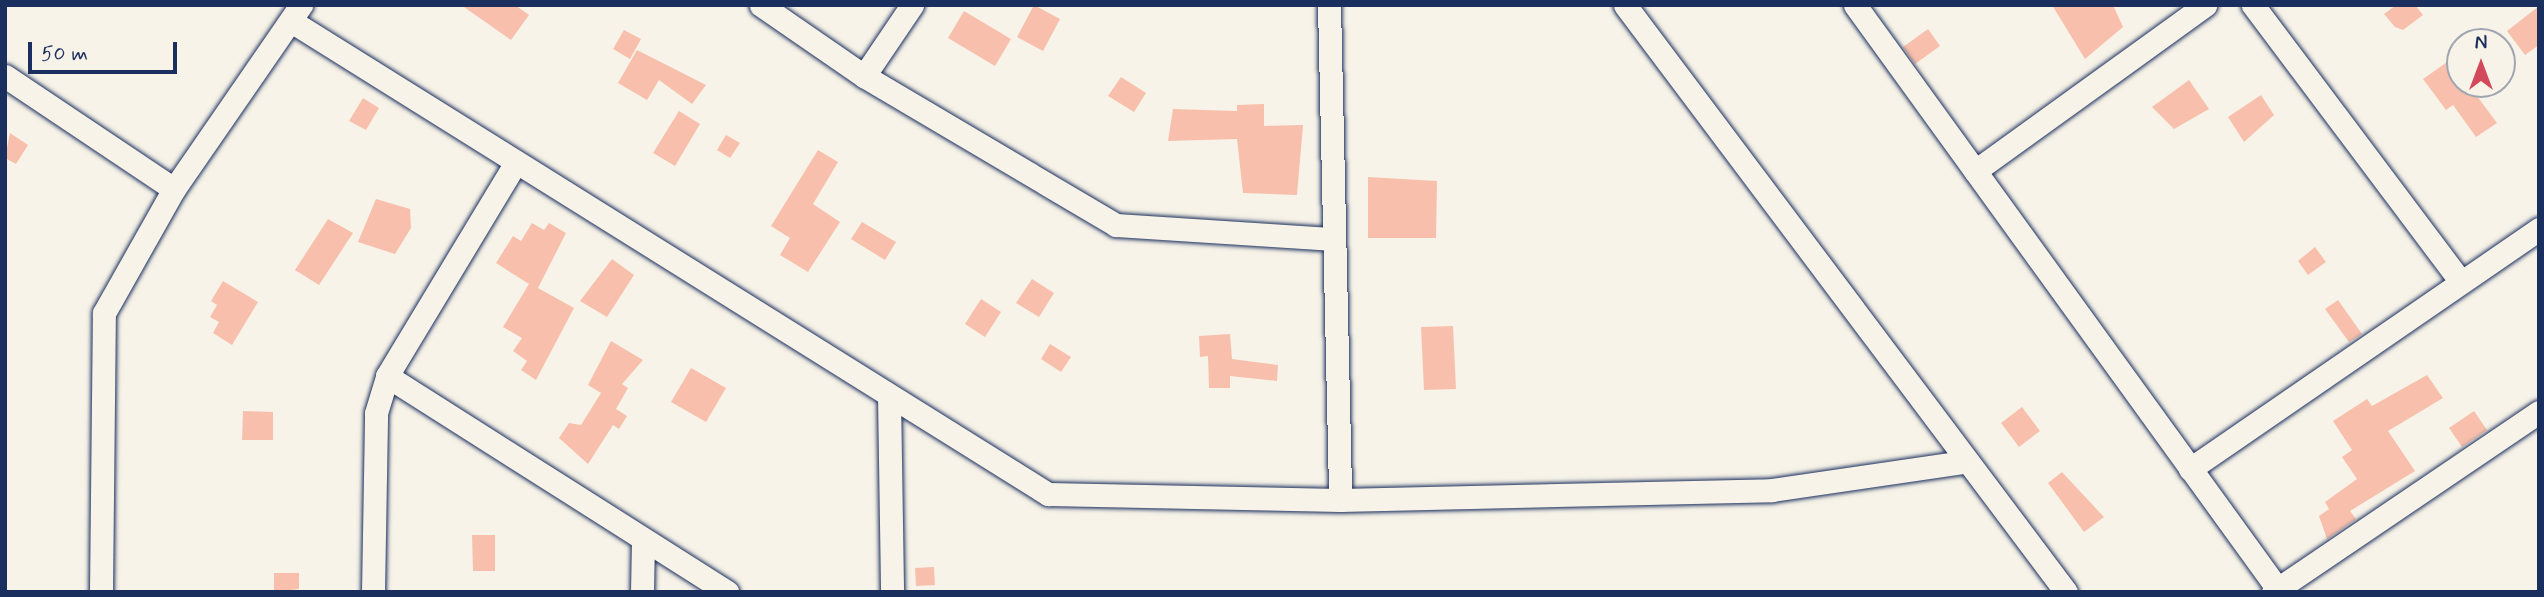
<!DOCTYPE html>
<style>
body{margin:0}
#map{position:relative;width:2544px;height:597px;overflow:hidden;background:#f7f3e8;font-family:Mynerve,sans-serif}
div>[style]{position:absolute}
.building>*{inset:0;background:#f8c0ac}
.roads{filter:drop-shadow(0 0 2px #1b2f5e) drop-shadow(0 0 2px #1b2f5e)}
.minor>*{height:23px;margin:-11.5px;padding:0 11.5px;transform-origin:11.5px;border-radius:11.5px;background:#f7f3e8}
span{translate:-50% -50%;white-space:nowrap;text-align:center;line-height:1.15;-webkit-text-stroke:5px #f7f3e8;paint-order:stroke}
.frame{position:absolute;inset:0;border:7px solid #1b2f5e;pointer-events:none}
.north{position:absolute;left:2446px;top:28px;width:70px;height:70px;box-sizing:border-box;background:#f7f3e8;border:2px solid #9fa5b1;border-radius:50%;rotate:0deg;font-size:19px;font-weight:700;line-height:28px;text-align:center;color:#1b2f5e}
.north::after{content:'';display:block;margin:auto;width:24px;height:32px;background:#d1495b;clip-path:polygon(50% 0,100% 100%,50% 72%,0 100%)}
.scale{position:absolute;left:28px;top:42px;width:149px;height:32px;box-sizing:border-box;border:4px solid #1b2f5e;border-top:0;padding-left:9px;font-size:21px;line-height:24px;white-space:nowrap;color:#1b2f5e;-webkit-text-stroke:5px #f7f3e8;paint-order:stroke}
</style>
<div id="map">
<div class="building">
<i style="clip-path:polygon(461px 5px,515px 5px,529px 15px,511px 40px)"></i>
<i style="clip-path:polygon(1034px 5px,1060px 19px,1043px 51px,1017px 37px)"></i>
<i style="clip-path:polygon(2052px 5px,2113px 5px,2123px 27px,2085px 59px)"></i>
<i style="clip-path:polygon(2396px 5px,2415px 5px,2423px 15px,2403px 30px,2395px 27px,2384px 14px)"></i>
<i style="clip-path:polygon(2539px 6px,2539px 45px,2525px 55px,2507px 31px)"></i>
<i style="clip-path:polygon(964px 11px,1011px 39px,995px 66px,948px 38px)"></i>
<i style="clip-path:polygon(1928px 29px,1940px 46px,1915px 64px,1903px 47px)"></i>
<i style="clip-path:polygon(624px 30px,641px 39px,630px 59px,613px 49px)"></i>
<i style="clip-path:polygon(637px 50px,706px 85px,692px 104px,659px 80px,647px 100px,618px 83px)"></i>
<i style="clip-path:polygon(2450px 60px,2460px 84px,2468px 84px,2497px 123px,2476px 137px,2453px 105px,2446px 110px,2423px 79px)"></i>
<i style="clip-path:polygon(1121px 77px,1146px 93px,1134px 112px,1108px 96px)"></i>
<i style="clip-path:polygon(2189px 80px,2209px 109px,2174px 129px,2152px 107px)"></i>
<i style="clip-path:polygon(2261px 95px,2274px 115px,2244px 142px,2228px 117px)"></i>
<i style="clip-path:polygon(363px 98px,379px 108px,366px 130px,349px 121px)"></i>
<i style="clip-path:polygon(1264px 104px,1264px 126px,1303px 125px,1297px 195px,1243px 193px,1237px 139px,1168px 141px,1173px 109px,1237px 111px,1237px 105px)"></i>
<i style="clip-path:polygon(679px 111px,700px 124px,675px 166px,653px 153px)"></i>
<i style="clip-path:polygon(10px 133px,28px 145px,16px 164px,5px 158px)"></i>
<i style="clip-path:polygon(726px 135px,740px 143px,730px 158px,717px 150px)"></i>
<i style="clip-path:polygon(818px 150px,838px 162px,813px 204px,840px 222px,808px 272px,780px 255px,790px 238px,771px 226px)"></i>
<i style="clip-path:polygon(1368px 177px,1437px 181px,1436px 238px,1368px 238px)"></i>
<i style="clip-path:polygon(376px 199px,410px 209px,411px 228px,395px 254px,358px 242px)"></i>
<i style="clip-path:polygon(328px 219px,353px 233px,319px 285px,295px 270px)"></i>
<i style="clip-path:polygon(862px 222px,896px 242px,885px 260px,851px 239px)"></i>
<i style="clip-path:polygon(532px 223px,544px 230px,549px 223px,566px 233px,538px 288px,574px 308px,536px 380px,521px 370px,527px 361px,513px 351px,522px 338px,503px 327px,529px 284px,496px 263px,513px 236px,521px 241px)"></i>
<i style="clip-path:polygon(2315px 247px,2326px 262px,2308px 275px,2298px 261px)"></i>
<i style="clip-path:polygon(612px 259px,634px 275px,607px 317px,580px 301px)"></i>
<i style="clip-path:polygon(1032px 279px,1054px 293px,1039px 317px,1016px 303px)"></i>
<i style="clip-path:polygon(223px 281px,258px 302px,232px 345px,213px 333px,219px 322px,210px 317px,217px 305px,211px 301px)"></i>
<i style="clip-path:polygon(981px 299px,1001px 312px,985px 337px,965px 324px)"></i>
<i style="clip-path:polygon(2338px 300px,2362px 334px,2349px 342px,2325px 309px)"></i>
<i style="clip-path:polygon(1453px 326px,1456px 389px,1424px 390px,1421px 327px)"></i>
<i style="clip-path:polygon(1230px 334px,1232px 359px,1278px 365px,1277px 381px,1230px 376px,1230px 388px,1209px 388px,1208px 356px,1200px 357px,1199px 336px)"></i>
<i style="clip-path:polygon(611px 341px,643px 360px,622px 384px,628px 388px,616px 409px,627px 416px,619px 429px,613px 425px,588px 464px,559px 438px,569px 423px,581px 425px,601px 393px,588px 385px)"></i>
<i style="clip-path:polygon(1050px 344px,1071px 357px,1061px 372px,1041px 359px)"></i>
<i style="clip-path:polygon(691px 368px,726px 388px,706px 422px,671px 402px)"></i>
<i style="clip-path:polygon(2427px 375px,2443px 398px,2388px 431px,2415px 471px,2350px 511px,2356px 519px,2327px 539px,2319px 516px,2329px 509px,2325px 502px,2357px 479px,2342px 457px,2352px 450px,2333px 421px,2367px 399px,2372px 406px)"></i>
<i style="clip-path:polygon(2022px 407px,2040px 431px,2019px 447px,2001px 423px)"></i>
<i style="clip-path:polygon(243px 411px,273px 412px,273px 440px,242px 440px)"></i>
<i style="clip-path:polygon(2474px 411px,2487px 430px,2462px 447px,2449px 428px)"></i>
<i style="clip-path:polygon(2062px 472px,2104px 517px,2084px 532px,2048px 483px)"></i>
<i style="clip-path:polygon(472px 535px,495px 535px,495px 571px,473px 571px)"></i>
<i style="clip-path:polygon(934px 567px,935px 585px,916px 586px,915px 568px)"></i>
<i style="clip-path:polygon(274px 573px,299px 573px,299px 589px,274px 592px)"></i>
</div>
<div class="roads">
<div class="minor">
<i style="left:761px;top:5px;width:125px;rotate:34.6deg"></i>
<i style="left:864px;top:76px;width:293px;rotate:30.6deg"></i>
<i style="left:1116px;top:225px;width:215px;rotate:3.7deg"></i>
<i style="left:1329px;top:5px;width:495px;rotate:88.7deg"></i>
<i style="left:1625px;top:5px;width:734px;rotate:53.08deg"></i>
<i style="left:1855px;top:5px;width:720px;rotate:54.1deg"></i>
<i style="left:2253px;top:5px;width:346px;rotate:53.1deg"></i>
<i style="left:291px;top:21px;width:893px;rotate:32deg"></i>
<i style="left:1048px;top:494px;width:292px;rotate:1.2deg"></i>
<i style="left:1340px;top:500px;width:432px;rotate:-1.3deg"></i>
<i style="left:1772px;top:490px;width:193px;rotate:-8.3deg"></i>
<i style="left:5px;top:76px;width:203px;rotate:33.8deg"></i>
<i style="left:864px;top:76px;width:86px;rotate:-55.9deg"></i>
<i style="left:1975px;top:171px;width:284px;rotate:-35.8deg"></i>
<i style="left:387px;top:376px;width:403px;rotate:32.4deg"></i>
<i style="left:889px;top:396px;width:196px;rotate:89.1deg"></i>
<i style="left:2190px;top:469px;width:424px;rotate:-34.5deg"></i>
<i style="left:101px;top:592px;width:279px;rotate:-89.4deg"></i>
<i style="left:104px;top:313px;width:142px;rotate:-60.6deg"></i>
<i style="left:174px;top:189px;width:224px;rotate:-55.4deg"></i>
<i style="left:373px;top:592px;width:179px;rotate:-89deg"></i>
<i style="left:376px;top:413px;width:39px;rotate:-73deg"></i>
<i style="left:387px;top:376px;width:248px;rotate:-58.9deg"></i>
<i style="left:642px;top:592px;width:50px;rotate:-88.9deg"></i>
<i style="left:2273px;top:592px;width:321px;rotate:-34.1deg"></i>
</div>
</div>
<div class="frame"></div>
<div class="north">N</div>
<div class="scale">50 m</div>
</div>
